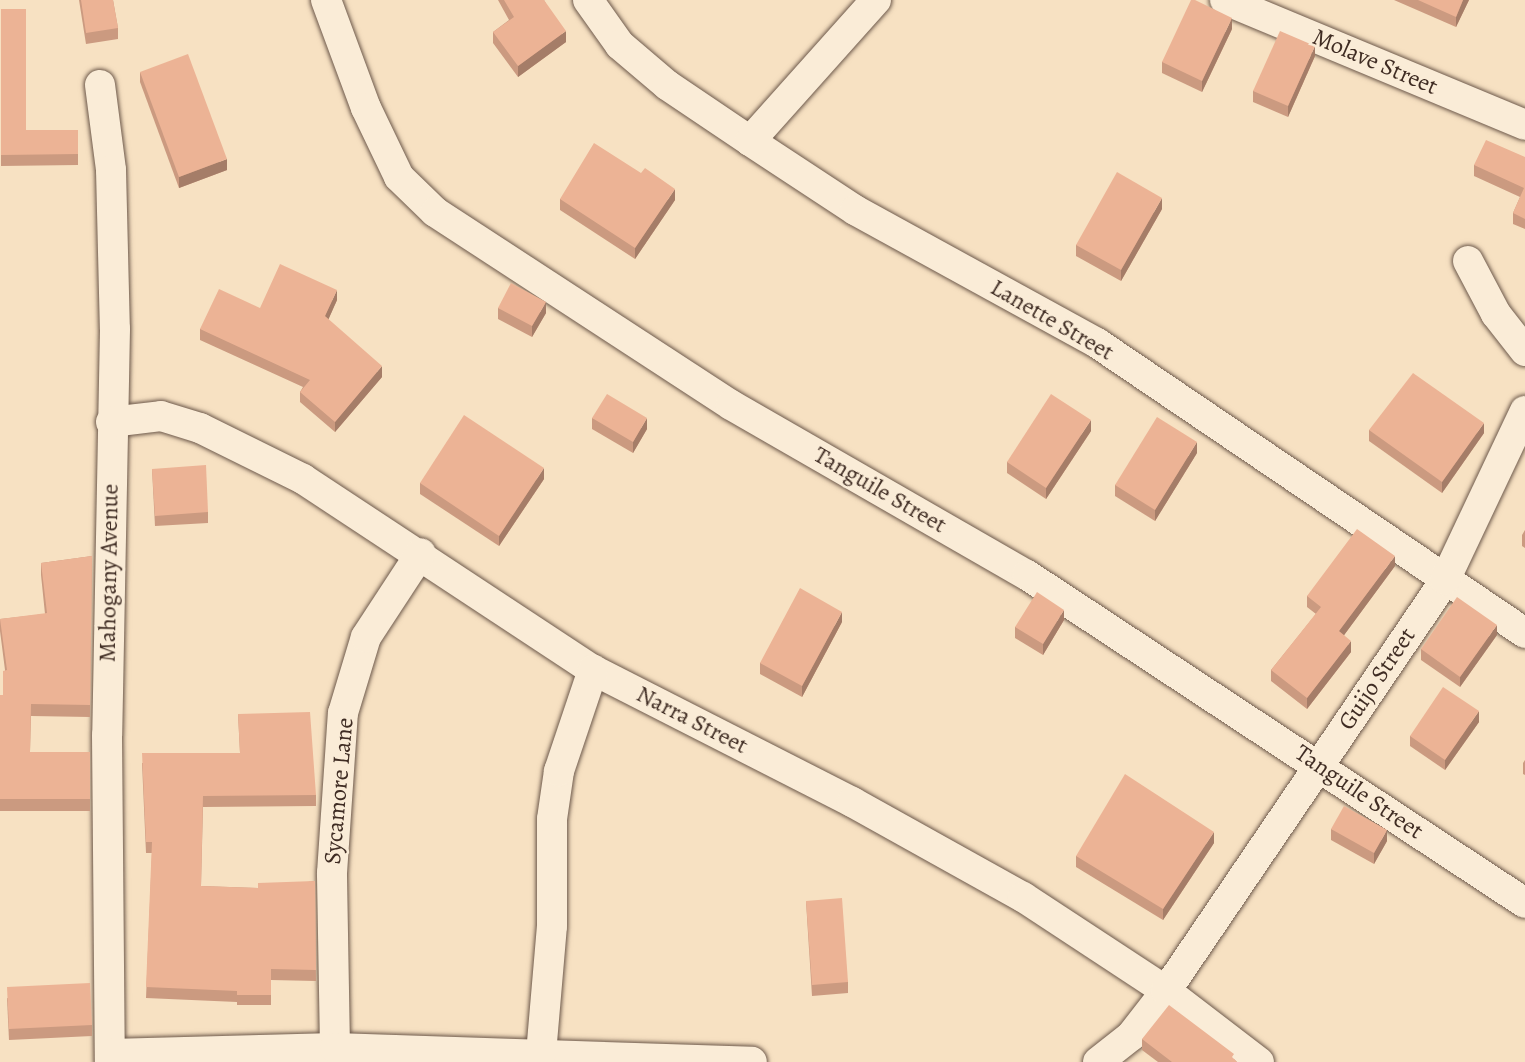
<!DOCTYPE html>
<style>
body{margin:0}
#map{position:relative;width:1525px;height:1062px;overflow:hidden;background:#f7e1c2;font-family:Alegreya,serif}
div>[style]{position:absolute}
.roads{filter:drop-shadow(0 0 2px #6d594b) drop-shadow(0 0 2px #6d594b)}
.minor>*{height:30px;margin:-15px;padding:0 15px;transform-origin:15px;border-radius:15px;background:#faecd7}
.wall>*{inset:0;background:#cb9a80}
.shaded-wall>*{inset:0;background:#a57d68}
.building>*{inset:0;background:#ecb395}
span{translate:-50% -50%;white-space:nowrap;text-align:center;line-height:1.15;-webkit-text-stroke:5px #faecd7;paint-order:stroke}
.street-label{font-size:24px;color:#3f2c23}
</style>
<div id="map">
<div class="roads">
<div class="minor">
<i style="left:326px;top:0;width:115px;rotate:69.7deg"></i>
<i style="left:366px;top:108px;width:76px;rotate:64.4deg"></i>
<i style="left:399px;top:177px;width:50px;rotate:44.2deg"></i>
<i style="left:435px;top:212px;width:353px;rotate:33.1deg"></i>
<i style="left:731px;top:405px;width:341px;rotate:29.9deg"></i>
<i style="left:1027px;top:575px;width:596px;rotate:33.37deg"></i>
<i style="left:588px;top:0;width:55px;rotate:54.6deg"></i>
<i style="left:620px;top:45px;width:62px;rotate:40.4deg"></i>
<i style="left:667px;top:85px;width:100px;rotate:34deg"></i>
<i style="left:750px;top:141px;width:126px;rotate:33.3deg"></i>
<i style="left:855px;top:210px;width:276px;rotate:28.8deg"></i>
<i style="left:1097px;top:343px;width:517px;rotate:34.12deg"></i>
<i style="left:1225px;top:0;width:325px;rotate:22.6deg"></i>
<i style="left:100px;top:85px;width:86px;rotate:82.6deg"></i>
<i style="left:111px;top:170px;width:159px;rotate:88.6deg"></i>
<i style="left:115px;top:329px;width:406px;rotate:91.1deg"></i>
<i style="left:107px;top:735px;width:327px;rotate:89.5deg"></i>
<i style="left:750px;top:141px;width:189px;rotate:-48.2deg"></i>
<i style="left:1468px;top:261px;width:60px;rotate:62.2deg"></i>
<i style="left:1496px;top:314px;width:47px;rotate:51.9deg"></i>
<i style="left:111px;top:422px;width:50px;rotate:-6.8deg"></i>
<i style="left:161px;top:416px;width:41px;rotate:17.1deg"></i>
<i style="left:200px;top:428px;width:115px;rotate:26.3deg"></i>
<i style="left:303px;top:479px;width:347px;rotate:33.4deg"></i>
<i style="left:593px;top:670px;width:291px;rotate:27deg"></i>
<i style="left:852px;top:802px;width:196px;rotate:29.1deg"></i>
<i style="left:1023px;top:897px;width:171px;rotate:33.3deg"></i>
<i style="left:1166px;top:991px;width:117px;rotate:37.4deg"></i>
<i style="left:335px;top:1048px;width:175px;rotate:-91deg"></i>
<i style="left:332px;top:873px;width:160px;rotate:-86.1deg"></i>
<i style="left:343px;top:713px;width:79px;rotate:-73.2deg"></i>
<i style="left:366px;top:637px;width:100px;rotate:-56.8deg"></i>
<i style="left:110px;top:1054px;width:225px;rotate:-1.5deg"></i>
<i style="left:335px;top:1048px;width:417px;rotate:1.9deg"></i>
<i style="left:541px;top:1054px;width:128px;rotate:-85.1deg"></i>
<i style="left:552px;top:926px;width:107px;rotate:-90deg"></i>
<i style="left:552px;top:819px;width:49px;rotate:-81.7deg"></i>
<i style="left:559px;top:771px;width:107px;rotate:-71.4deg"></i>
<i style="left:1098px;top:1062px;width:42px;rotate:-38.2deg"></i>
<i style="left:1131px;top:1036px;width:57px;rotate:-52.1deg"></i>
<i style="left:1166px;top:991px;width:497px;rotate:-55.8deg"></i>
<i style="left:1445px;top:580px;width:187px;rotate:-64.7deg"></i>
</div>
</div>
<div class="wall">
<i style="clip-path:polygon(79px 0,113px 0,118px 28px,118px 39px,86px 44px)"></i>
<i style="clip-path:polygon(498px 0,544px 0,566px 42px,518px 77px,493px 43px,493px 32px,509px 20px)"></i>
<i style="clip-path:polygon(1394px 0,1469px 0,1456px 27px)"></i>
<i style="clip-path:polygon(1px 9px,26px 130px,78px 130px,78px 165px,1px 166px)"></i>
<i style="clip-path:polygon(1232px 29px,1202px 92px,1162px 73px,1162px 62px)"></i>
<i style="clip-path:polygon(1315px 56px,1288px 117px,1253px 102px,1253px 91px)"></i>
<i style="clip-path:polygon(140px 72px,227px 170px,179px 188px,140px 82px)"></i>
<i style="clip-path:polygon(1525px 157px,1525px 229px,1513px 224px,1513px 213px,1520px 197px,1474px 176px,1474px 165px)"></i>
<i style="clip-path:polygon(560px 199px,675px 200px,635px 259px,560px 210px)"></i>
<i style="clip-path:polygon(1162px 209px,1121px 281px,1076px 256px,1076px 245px)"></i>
<i style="clip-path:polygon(337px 300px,328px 320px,382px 377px,335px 432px,300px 402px,300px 392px,303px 387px,200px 340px,200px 329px,260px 308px)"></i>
<i style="clip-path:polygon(498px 308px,546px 313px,532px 337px,498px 319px)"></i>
<i style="clip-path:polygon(592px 418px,647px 429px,633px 453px,592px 429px)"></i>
<i style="clip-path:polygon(1369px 430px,1484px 433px,1442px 493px,1369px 441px)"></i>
<i style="clip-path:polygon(1091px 431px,1046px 499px,1007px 473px,1007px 462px)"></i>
<i style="clip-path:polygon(1197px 453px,1155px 521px,1115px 496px,1115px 485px)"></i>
<i style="clip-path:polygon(152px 469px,208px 512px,208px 523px,155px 526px)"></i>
<i style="clip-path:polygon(544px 479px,499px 546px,420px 494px,420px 483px)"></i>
<i style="clip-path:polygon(1525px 530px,1525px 548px,1522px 546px,1522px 535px)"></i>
<i style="clip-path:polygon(92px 556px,90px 717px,31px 716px,30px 752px,90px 752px,90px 811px,0 811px,0 695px,3px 695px,5px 670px,0 631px,0 619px,45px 614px,41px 575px,41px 563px)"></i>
<i style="clip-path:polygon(1395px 566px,1344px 635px,1351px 652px,1307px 709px,1271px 681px,1271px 670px,1316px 614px,1307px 607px,1307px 596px)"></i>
<i style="clip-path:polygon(1064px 620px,1043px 655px,1015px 638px,1015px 627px)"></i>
<i style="clip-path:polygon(842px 622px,802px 697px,760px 674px,760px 663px)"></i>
<i style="clip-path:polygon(1497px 635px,1460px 687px,1421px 660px,1421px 649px)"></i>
<i style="clip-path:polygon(238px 714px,316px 795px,316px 806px,203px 807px,201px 886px,258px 888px,315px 881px,316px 981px,271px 980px,271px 1005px,237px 1005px,237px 1002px,146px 998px,152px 853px,146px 853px,142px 763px,240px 753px)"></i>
<i style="clip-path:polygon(1479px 722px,1445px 770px,1410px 746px,1410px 736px)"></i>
<i style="clip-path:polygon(1525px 760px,1525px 775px,1523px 774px,1523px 763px)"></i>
<i style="clip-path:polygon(1331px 829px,1387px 841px,1374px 864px,1331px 840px)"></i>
<i style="clip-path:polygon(1214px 843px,1163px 920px,1076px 867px,1076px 856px)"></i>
<i style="clip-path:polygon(806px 901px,848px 982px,848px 993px,812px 996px)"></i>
<i style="clip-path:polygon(7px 998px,92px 1025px,92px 1036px,9px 1040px)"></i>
<i style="clip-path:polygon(1142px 1039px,1234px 1059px,1237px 1062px,1158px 1062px,1142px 1050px)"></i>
</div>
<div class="shaded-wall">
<i style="clip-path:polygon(1463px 0,1469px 0,1456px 27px,1456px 17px)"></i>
<i style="clip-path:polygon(1232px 18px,1232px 29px,1202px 92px,1202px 81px)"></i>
<i style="clip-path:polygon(566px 31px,566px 42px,518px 77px,518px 66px)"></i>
<i style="clip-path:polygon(1315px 46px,1315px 56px,1288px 117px,1288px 106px)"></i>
<i style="clip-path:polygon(227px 159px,227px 170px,179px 188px,179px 177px)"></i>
<i style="clip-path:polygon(675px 189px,675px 200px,635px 259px,635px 248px)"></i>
<i style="clip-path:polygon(1162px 198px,1162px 209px,1121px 281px,1121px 270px)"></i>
<i style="clip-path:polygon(337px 290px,337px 300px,325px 327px,325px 316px)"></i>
<i style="clip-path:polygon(546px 302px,546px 313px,532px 337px,532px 326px)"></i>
<i style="clip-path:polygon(382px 366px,382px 377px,335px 432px,335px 422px)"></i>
<i style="clip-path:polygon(647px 418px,647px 429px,633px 453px,633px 442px)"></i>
<i style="clip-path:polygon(1091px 420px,1091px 431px,1046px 499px,1046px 488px)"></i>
<i style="clip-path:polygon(1484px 423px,1484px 433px,1442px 493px,1442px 482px)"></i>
<i style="clip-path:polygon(1197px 442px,1197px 453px,1155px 521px,1155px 510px)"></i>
<i style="clip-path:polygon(544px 468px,544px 479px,499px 546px,499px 536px)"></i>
<i style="clip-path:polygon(1395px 556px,1395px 566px,1339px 642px,1339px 631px)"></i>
<i style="clip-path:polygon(1064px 610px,1064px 620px,1043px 655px,1043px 644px)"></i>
<i style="clip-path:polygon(842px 612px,842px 622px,802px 697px,802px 686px)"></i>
<i style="clip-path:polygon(1497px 625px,1497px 635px,1460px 687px,1460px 677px)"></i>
<i style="clip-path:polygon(1351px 641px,1351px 652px,1307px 709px,1307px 698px)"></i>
<i style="clip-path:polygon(1479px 711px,1479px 722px,1445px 770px,1445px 760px)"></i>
<i style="clip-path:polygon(1387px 830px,1387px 841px,1374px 864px,1374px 853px)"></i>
<i style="clip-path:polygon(1214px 832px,1214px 843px,1163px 920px,1163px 909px)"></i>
</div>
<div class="building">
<i style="clip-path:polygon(81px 0,113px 0,118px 28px,86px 33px)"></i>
<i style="clip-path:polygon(504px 0,544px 0,566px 31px,518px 66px,493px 32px,514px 17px)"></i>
<i style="clip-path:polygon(1191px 0,1195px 0,1232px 18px,1202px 81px,1162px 62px)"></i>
<i style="clip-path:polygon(1418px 0,1463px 0,1456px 17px)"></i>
<i style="clip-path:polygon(1px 9px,26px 9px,26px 130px,78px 130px,78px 154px,1px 155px)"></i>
<i style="clip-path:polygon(1280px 31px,1315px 46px,1288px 106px,1253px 91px)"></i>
<i style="clip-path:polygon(188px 54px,227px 159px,179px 177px,140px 72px)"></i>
<i style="clip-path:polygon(1486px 140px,1525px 157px,1525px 219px,1513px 213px,1524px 188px,1474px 165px)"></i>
<i style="clip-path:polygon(594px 143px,641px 173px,645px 168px,675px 189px,635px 248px,560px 199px)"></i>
<i style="clip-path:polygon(1117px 172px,1162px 198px,1121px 270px,1076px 245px)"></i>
<i style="clip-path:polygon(280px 264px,337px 290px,325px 316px,382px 366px,335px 422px,300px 392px,310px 380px,200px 329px,219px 289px,260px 308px)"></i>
<i style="clip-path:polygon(511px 283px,546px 302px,532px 326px,498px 308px)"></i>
<i style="clip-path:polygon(1413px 373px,1484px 423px,1442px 482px,1369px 430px)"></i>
<i style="clip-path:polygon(607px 394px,647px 418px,633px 442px,592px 418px)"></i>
<i style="clip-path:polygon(1051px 394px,1091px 420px,1046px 488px,1007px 462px)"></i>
<i style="clip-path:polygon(464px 415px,544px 468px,499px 536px,420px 483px)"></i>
<i style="clip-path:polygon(1157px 417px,1197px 442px,1155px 510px,1115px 485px)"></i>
<i style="clip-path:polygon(206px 465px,208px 512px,155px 516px,152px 469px)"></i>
<i style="clip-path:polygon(1357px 529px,1395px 556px,1339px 631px,1351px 641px,1307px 698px,1271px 670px,1321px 607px,1307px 596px)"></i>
<i style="clip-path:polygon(92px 556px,90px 705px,31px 704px,30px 752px,90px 752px,90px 799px,0 799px,0 695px,3px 695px,3px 671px,7px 670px,0 619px,47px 613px,41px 563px)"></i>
<i style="clip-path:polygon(800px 588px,842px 612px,802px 686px,760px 663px)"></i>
<i style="clip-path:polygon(1037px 592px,1064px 610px,1043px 644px,1015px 627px)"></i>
<i style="clip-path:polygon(1457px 597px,1497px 625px,1460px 677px,1421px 649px)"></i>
<i style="clip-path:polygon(1443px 687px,1479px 711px,1445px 760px,1410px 736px)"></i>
<i style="clip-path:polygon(310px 712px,316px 795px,203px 796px,201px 886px,258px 888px,258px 883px,315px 881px,316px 970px,271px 969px,271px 995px,237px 995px,237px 991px,146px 987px,152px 842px,146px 842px,142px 753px,240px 753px,238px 714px)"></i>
<i style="clip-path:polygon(1125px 774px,1214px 832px,1163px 909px,1076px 856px)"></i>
<i style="clip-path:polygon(1344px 806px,1387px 830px,1374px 853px,1331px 829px)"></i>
<i style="clip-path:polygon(842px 898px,848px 982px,812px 985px,806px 901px)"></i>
<i style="clip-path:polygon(90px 983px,92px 1025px,9px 1029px,7px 987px)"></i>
<i style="clip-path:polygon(1169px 1005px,1234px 1054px,1232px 1057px,1237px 1062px,1172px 1062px,1142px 1039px)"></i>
</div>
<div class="street-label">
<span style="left:1375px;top:62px;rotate:23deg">Molave Street</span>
<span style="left:1052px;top:320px;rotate:30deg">Lanette Street</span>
<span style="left:880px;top:490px;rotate:30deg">Tanguile Street</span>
<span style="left:109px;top:573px;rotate:-89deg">Mahogany Avenue</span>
<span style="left:1377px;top:679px;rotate:-56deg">Guijo Street</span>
<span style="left:692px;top:720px;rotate:27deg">Narra Street</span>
<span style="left:339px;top:791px;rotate:-85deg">Sycamore Lane</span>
<span style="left:1359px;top:792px;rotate:34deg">Tanguile Street</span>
</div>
</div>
